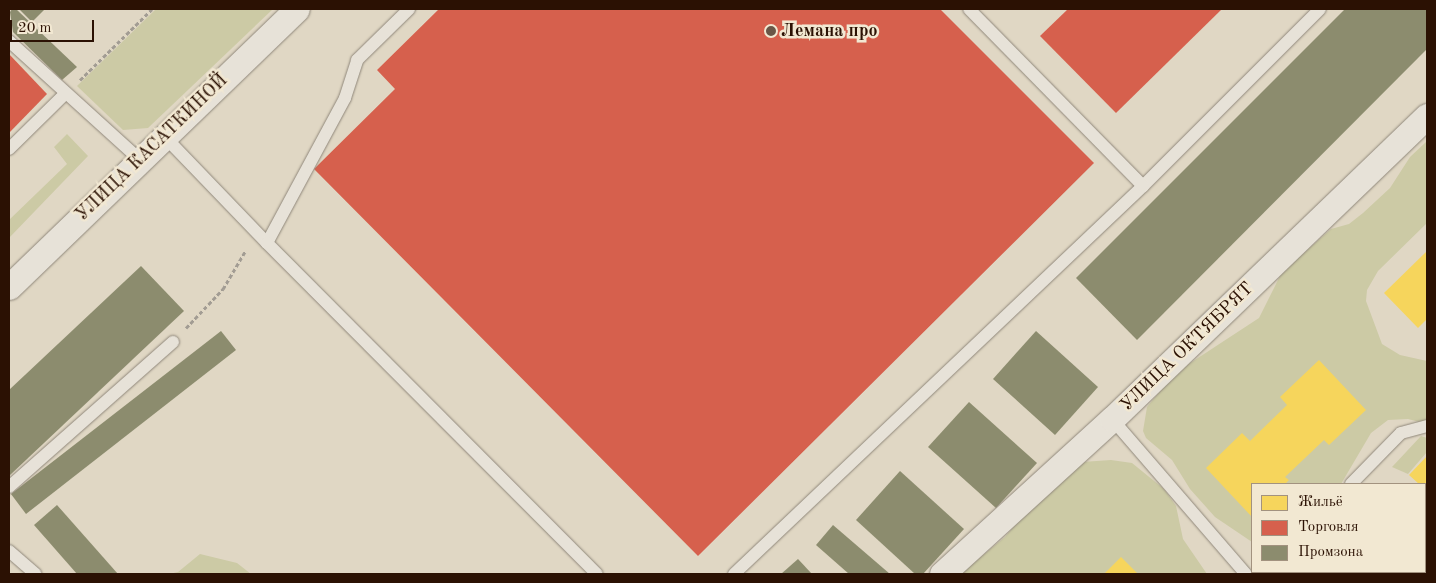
<!DOCTYPE html>
<meta charset="utf-8">
<style>
body{margin:0}
#map{position:relative;width:1436px;height:583px;overflow:hidden;background:#e0d7c4;font-family:"Old Standard TT",serif}
div>[style]{position:absolute}
.green>*{inset:0;background:#cccaa5}
.homes>*{inset:0;background:#f6d55c}
.shops>*{inset:0;background:#d6604d}
.industry>*{inset:0;background:#8c8c6e}
.path>*{height:3px;margin-top:-1.5px;transform-origin:0;background:repeating-linear-gradient(90deg,#a29c93 0 4px,transparent 0 6.5px)}
.roads{filter:drop-shadow(0 0 1px #8f877a) drop-shadow(0 0 1px #8f877a)}
.lane>*{height:12px;margin:-6px;padding:0 6px;transform-origin:6px;border-radius:6px;background:#e7e2d8}
.street>*{height:25px;margin:-12.5px;padding:0 12.5px;transform-origin:12.5px;border-radius:12.5px;background:#e7e2d8}
.dots>*{width:14px;height:14px;translate:-50% -50%;box-sizing:border-box;border:2px solid #f2e8d2;border-radius:50%}
span{translate:-50% -50%;white-space:nowrap;text-align:center;line-height:1.15;-webkit-text-stroke:5px #f2e8d2;paint-order:stroke}
.poi-label{font-size:18px;color:#2b1103;font-weight:700}
.left{translate:0 -50%;text-align:left}
.street-label{font-size:18px;color:#2b1103}
.frame{position:absolute;inset:0;border:10px solid #2b1103;pointer-events:none}
.legend{position:absolute;left:1251px;top:483px;width:175px;height:90px;box-sizing:border-box;background:#f2e8d2;border:1px solid #a2927f;margin:0;padding:6px 9px;list-style:none;font-size:15px;color:#2b1103}
.legend li{display:flex;align-items:center;gap:10px;height:25px}
.legend b{width:25px;border:1px solid #a2927f}
.scale{position:absolute;left:10px;top:20px;width:84px;height:22px;box-sizing:border-box;border:2px solid #2b1103;border-top:0;padding-left:6px;font-size:15px;line-height:18px;white-space:nowrap;color:#2b1103;-webkit-text-stroke:4px #f2e8d2;paint-order:stroke}
</style>
<div id="map">
<div class="green">
<i style="clip-path:polygon(156px 9px,273px 9px,148px 128px,123px 130px,77px 86px)"></i>
<i style="clip-path:polygon(67px 134px,88px 156px,9px 238px,9px 220px,67px 164px,54px 147px)"></i>
<i style="clip-path:polygon(1427px 141px,1427px 223px,1378px 271px,1367px 290px,1366px 301px,1382px 344px,1400px 355px,1427px 361px,1427px 424px,1408px 419px,1388px 420px,1371px 433px,1341px 484px,1252px 484px,1252px 542px,1215px 517px,1190px 489px,1172px 460px,1146px 438px,1143px 431px,1147px 407px,1175px 373px,1259px 318px,1282px 272px,1331px 229px,1349px 224px,1363px 213px,1390px 188px,1410px 157px)"></i>
<i style="clip-path:polygon(1421px 436px,1427px 438px,1427px 452px,1408px 474px,1392px 467px)"></i>
<i style="clip-path:polygon(1111px 460px,1132px 463px,1164px 489px,1176px 506px,1183px 539px,1207px 574px,960px 574px,1005px 537px,1023px 515px,1082px 462px)"></i>
<i style="clip-path:polygon(200px 554px,237px 563px,251px 574px,169px 574px,178px 572px)"></i>
</div>
<div class="homes">
<i style="clip-path:polygon(1427px 251px,1427px 319px,1418px 328px,1384px 293px)"></i>
<i style="clip-path:polygon(1319px 360px,1366px 410px,1329px 445px,1324px 440px,1285px 477px,1289px 480px,1285px 484px,1252px 484px,1252px 517px,1206px 468px,1242px 433px,1250px 441px,1287px 405px,1280px 397px)"></i>
<i style="clip-path:polygon(1427px 456px,1427px 492px,1425px 484px,1419px 484px,1409px 475px)"></i>
<i style="clip-path:polygon(1121px 557px,1138px 574px,1104px 574px)"></i>
<i style="clip-path:polygon(1324px 572px,1388px 572px,1390px 574px,1321px 574px)"></i>
</div>
<div class="shops">
<i style="clip-path:polygon(439px 9px,940px 9px,1094px 163px,698px 556px,314px 169px,395px 89px,377px 70px)"></i>
<i style="clip-path:polygon(1068px 9px,1222px 9px,1116px 113px,1040px 36px)"></i>
<i style="clip-path:polygon(9px 54px,47px 94px,9px 133px)"></i>
</div>
<div class="industry">
<i style="clip-path:polygon(12px 9px,16px 9px,77px 67px,62px 80px,13px 32px,10px 12px)"></i>
<i style="clip-path:polygon(19px 9px,45px 9px,32px 22px)"></i>
<i style="clip-path:polygon(1345px 9px,1427px 9px,1427px 49px,1137px 340px,1076px 278px)"></i>
<i style="clip-path:polygon(141px 266px,184px 311px,9px 476px,9px 390px)"></i>
<i style="clip-path:polygon(221px 331px,236px 350px,26px 514px,11px 494px)"></i>
<i style="clip-path:polygon(1036px 331px,1098px 387px,1055px 435px,993px 379px)"></i>
<i style="clip-path:polygon(969px 402px,1037px 463px,996px 508px,928px 447px)"></i>
<i style="clip-path:polygon(900px 471px,964px 529px,923px 574px,915px 574px,856px 520px)"></i>
<i style="clip-path:polygon(57px 505px,118px 574px,77px 574px,34px 525px)"></i>
<i style="clip-path:polygon(833px 525px,890px 574px,849px 574px,816px 545px)"></i>
<i style="clip-path:polygon(798px 559px,812px 574px,781px 574px)"></i>
</div>
<div class="path">
<i style="left:80px;top:80px;width:101px;rotate:-44.6deg"></i>
<i style="left:186px;top:328px;width:54px;rotate:-46.5deg"></i>
<i style="left:223px;top:289px;width:45px;rotate:-59.5deg"></i>
</div>
<div class="roads">
<div class="lane">
<i style="left:9px;top:41px;width:176px;rotate:42.2deg"></i>
<i style="left:164px;top:136px;width:149px;rotate:46.1deg"></i>
<i style="left:267px;top:243px;width:165px;rotate:-61.7deg"></i>
<i style="left:345px;top:98px;width:40px;rotate:-72deg"></i>
<i style="left:357px;top:60px;width:73px;rotate:-44.4deg"></i>
<i style="left:9px;top:149px;width:78px;rotate:-44.5deg"></i>
<i style="left:1143px;top:186px;width:250px;rotate:-45deg"></i>
<i style="left:267px;top:243px;width:467px;rotate:45.1deg"></i>
<i style="left:1112px;top:419px;width:205px;rotate:49.2deg"></i>
<i style="left:1351px;top:484px;width:71px;rotate:-45.6deg"></i>
<i style="left:1401px;top:433px;width:27px;rotate:-15deg"></i>
<i style="left:9px;top:487px;width:219px;rotate:-41.5deg"></i>
<i style="left:9px;top:551px;width:35px;rotate:41deg"></i>
<i style="left:734px;top:574px;width:564px;rotate:-43.49deg"></i>
<i style="left:1143px;top:186px;width:248px;rotate:-134.5deg"></i>
<i style="left:1264px;top:574px;width:4px;rotate:-34deg"></i>
</div>
<div class="street">
<i style="left:9px;top:287px;width:400px;rotate:-44deg"></i>
<i style="left:942px;top:574px;width:230px;rotate:-42.4deg"></i>
<i style="left:1112px;top:419px;width:437px;rotate:-43.9deg"></i>
</div>
</div>
<div class="dots">
<i style="left:771px;top:31px;background:#6a5647"></i>
</div>
<div class="poi-label">
<span class="left" style="left:781px;top:31px">Лемана про</span>
</div>
<div class="street-label">
<span style="left:152px;top:148px;rotate:-44deg">УЛИЦА КАСАТКИНОЙ</span>
<span style="left:1187px;top:347px;rotate:-44deg">УЛИЦА ОКТЯБРЯТ</span>
</div>
<div class="frame"></div>
<ul class="legend">
<li><b style="height:14px;background:#f6d55c"></b>Жильё</li>
<li><b style="height:14px;background:#d6604d"></b>Торговля</li>
<li><b style="height:14px;background:#8c8c6e"></b>Промзона</li>
</ul>
<div class="scale">20 m</div>
</div>
